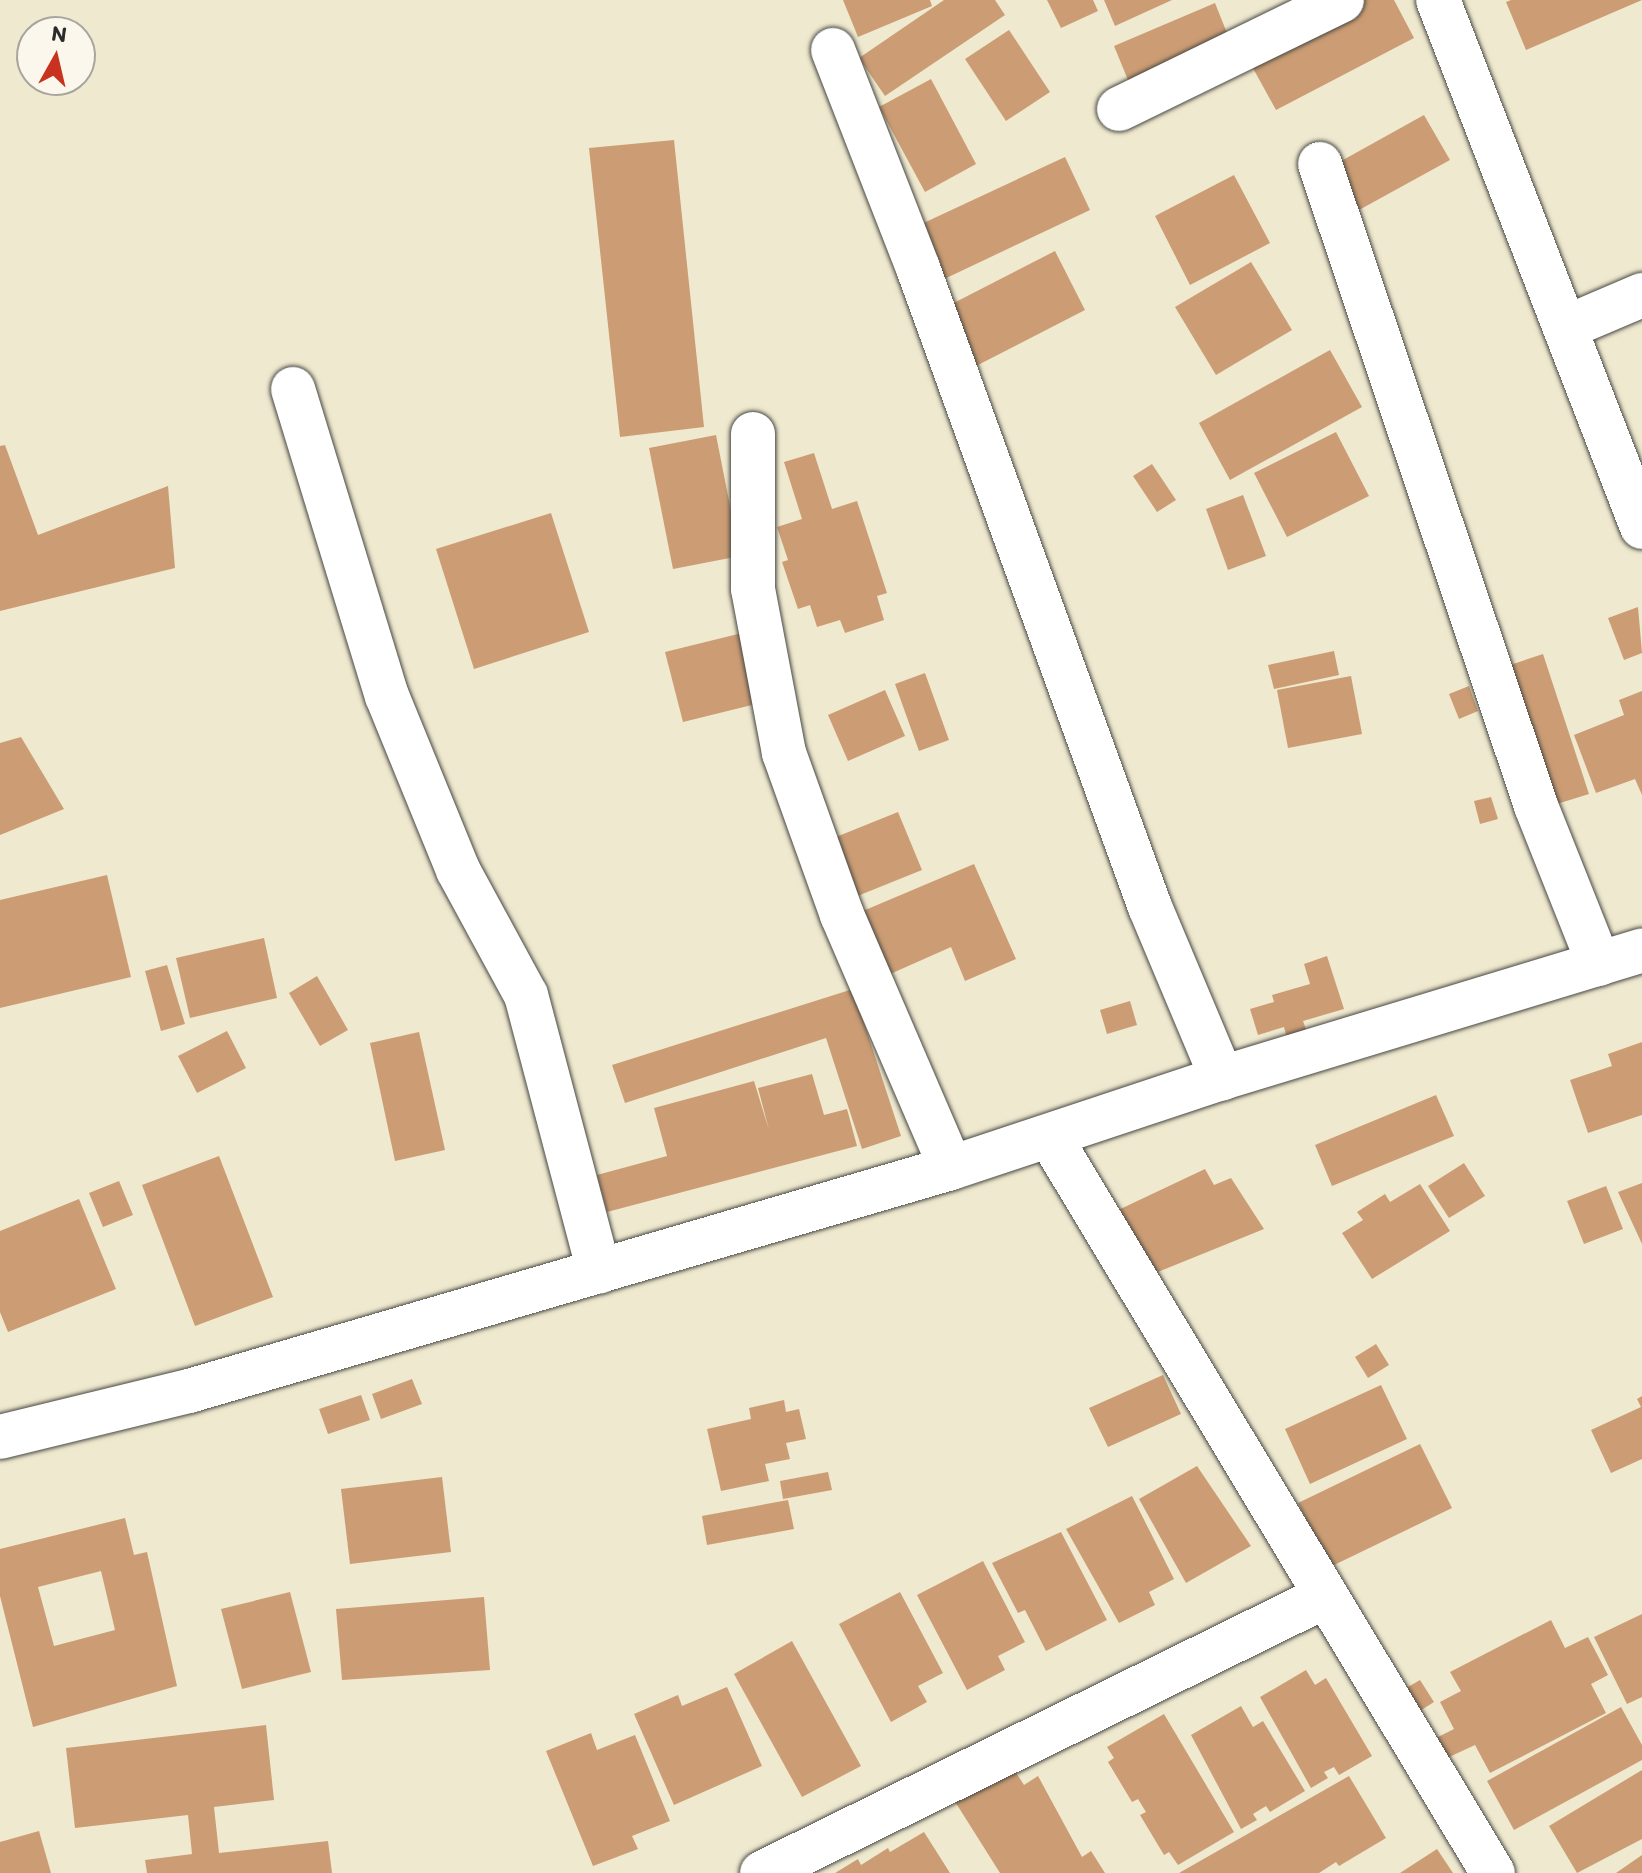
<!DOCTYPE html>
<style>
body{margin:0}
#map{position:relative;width:1642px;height:1873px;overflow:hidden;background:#efe9cf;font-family:Itim,sans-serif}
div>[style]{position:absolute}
.building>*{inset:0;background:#cc9d74}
.roads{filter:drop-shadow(0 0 2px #484844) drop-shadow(0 0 2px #484844)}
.minor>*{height:44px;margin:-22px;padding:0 22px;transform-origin:22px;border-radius:22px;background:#fff}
span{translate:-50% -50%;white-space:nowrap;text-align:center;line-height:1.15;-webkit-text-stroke:6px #fbf7ec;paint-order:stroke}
.north{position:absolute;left:16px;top:16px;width:80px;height:80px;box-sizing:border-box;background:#fbf7ec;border:2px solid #a8a59f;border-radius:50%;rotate:8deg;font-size:22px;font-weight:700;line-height:32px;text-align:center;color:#2b2b2b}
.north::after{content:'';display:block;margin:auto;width:28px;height:36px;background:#c8321e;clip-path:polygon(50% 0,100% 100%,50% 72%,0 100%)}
</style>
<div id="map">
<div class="building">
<i style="clip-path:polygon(843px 0,930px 0,932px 6px,858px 37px)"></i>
<i style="clip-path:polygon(944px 0,995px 0,1005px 15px,885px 96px,859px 58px)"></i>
<i style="clip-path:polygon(1047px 0,1093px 0,1098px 11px,1061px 28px)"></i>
<i style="clip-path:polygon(1104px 0,1172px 0,1115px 26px)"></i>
<i style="clip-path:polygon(1364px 0,1394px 0,1414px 38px,1276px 110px,1249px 61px)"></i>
<i style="clip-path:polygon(1642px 0,1526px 50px,1506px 2px,1511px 0)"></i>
<i style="clip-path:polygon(1215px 3px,1229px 38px,1128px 80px,1114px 46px)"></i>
<i style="clip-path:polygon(1009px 30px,1050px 92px,1006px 121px,965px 59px)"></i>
<i style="clip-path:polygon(931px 79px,976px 164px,925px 192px,879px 107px)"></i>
<i style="clip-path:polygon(1424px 115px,1450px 160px,1359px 210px,1334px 165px)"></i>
<i style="clip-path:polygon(674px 140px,704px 427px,620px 437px,589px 148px)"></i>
<i style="clip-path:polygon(1065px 157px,1090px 210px,940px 281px,915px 227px)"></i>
<i style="clip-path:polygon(1234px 175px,1270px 243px,1190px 285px,1155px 216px)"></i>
<i style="clip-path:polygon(1055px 251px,1085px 310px,974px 367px,944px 308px)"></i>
<i style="clip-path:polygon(1251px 262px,1292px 330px,1216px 375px,1175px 307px)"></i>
<i style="clip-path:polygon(1330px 350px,1362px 407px,1230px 480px,1199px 423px)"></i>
<i style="clip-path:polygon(1336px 432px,1369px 496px,1287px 537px,1254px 473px)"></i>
<i style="clip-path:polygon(716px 435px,740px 556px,673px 569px,649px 448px)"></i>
<i style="clip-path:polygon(5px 445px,38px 535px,168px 486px,175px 568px,0 611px,0 446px)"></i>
<i style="clip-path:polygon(814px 453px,832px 509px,857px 501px,887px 593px,877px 596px,884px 620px,845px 633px,840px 620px,817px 627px,810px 605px,798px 609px,782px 562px,788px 560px,777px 527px,802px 519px,784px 462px)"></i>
<i style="clip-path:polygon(1152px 464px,1176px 500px,1157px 512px,1133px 476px)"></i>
<i style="clip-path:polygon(1243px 495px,1266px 556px,1228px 570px,1206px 509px)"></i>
<i style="clip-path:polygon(551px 513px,589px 632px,474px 669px,436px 549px)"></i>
<i style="clip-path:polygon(1638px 607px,1642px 653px,1624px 660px,1608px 618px)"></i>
<i style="clip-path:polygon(742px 633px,760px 703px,683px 722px,665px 652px)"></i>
<i style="clip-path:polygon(1334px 651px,1339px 675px,1274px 689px,1268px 665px)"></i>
<i style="clip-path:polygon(1543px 654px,1589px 794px,1544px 808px,1498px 669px)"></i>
<i style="clip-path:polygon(925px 673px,949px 740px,919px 751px,895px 684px)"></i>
<i style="clip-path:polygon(1351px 676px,1362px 734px,1288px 748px,1277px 690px)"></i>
<i style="clip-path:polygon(1469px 686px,1478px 711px,1459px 719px,1449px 694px)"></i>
<i style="clip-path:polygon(885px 690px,905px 736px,848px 761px,828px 715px)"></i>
<i style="clip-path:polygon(1642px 691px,1642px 795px,1635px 779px,1596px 793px,1574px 735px,1624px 715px,1619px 700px)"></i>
<i style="clip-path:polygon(21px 737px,64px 809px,0 835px,0 743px)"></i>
<i style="clip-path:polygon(1491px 797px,1498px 819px,1480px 824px,1474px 801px)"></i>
<i style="clip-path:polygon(898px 812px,922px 870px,855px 897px,831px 839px)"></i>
<i style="clip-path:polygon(974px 864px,1016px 959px,965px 981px,951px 947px,879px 979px,851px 916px)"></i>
<i style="clip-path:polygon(107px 875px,131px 977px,0 1008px,0 900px)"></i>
<i style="clip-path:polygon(264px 938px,277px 998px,190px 1018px,176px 958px)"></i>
<i style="clip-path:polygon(1327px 956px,1344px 1009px,1303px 1021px,1307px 1032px,1287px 1038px,1284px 1027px,1258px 1035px,1250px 1009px,1274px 1002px,1272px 995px,1310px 984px,1304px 964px)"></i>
<i style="clip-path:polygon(167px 965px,185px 1024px,161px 1031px,145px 971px)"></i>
<i style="clip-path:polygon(317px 976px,348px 1030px,320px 1046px,289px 993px)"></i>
<i style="clip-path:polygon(853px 989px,901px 1136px,862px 1149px,826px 1038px,625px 1103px,612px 1065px)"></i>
<i style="clip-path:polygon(1130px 1001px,1137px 1025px,1107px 1034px,1100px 1010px)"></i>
<i style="clip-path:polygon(227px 1031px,246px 1068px,197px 1093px,178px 1056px)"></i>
<i style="clip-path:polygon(419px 1032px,445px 1150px,395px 1161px,370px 1043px)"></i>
<i style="clip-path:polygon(1642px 1042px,1642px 1115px,1588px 1133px,1570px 1080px,1612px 1066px,1608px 1054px)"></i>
<i style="clip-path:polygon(812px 1074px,824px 1115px,847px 1109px,857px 1146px,607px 1212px,597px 1175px,667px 1156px,654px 1108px,754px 1081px,769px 1130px,758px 1088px)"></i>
<i style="clip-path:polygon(1436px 1095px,1454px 1136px,1332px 1186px,1315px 1145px)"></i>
<i style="clip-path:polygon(219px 1156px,273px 1297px,195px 1326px,142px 1185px)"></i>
<i style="clip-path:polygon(1464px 1163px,1485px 1196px,1449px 1218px,1428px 1186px)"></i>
<i style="clip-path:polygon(1205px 1169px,1214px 1185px,1231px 1178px,1264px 1229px,1148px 1276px,1114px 1212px)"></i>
<i style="clip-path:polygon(119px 1181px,133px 1215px,103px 1227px,89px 1193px)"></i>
<i style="clip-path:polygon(1642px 1183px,1642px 1244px,1618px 1192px)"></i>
<i style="clip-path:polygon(1420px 1184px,1450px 1231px,1372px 1279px,1342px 1233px,1363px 1220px,1357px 1212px,1385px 1194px,1390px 1202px)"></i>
<i style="clip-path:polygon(1606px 1186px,1623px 1229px,1584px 1244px,1567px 1201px)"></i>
<i style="clip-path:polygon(79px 1199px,116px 1289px,8px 1332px,0 1312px,0 1231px)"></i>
<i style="clip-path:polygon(1376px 1344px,1389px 1365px,1368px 1378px,1355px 1357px)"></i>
<i style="clip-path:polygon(1163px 1375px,1181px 1414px,1108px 1447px,1089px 1408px)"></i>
<i style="clip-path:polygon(412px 1379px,422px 1404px,381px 1419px,372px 1394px)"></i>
<i style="clip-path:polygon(1381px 1385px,1407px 1439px,1310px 1484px,1285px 1429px)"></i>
<i style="clip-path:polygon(361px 1395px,370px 1420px,328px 1434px,319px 1409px)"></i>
<i style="clip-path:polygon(1642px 1396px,1642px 1459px,1611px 1473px,1591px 1430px,1641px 1407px,1637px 1399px)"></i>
<i style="clip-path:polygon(784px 1400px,786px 1412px,799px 1409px,806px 1439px,786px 1443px,790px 1459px,765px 1464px,769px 1481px,721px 1491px,707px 1429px,751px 1419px,749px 1408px)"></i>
<i style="clip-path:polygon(1420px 1444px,1452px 1508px,1330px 1567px,1298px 1503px)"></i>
<i style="clip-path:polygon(1197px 1466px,1251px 1546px,1186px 1583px,1139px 1499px)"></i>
<i style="clip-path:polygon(828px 1472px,832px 1490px,783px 1499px,780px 1481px)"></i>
<i style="clip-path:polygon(442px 1477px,451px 1552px,350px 1564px,341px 1489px)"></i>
<i style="clip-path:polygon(1132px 1496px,1174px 1579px,1149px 1592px,1155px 1605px,1119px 1623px,1066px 1529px)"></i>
<i style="clip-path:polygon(788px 1500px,794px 1529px,707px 1545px,702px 1516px)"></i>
<i style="clip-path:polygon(evenodd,125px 1518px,134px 1555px,147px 1552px,177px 1686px,33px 1727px,0 1596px,0 1549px,125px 1518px,101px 1571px,115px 1630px,54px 1646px,38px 1587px,101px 1571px)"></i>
<i style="clip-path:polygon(1061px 1532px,1107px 1620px,1046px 1651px,1025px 1610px,1018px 1613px,992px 1563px)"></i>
<i style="clip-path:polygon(983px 1561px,1025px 1642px,998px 1656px,1005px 1670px,967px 1690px,917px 1595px)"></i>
<i style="clip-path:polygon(290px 1592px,311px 1672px,242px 1689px,221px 1609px)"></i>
<i style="clip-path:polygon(900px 1592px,943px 1673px,918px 1686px,927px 1702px,891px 1722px,839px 1624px)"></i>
<i style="clip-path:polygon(484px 1597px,490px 1670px,342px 1680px,336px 1609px)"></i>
<i style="clip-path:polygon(1642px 1614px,1642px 1697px,1627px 1704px,1594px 1637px)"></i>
<i style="clip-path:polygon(1551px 1620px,1565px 1648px,1588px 1637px,1608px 1675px,1591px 1684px,1606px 1713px,1490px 1773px,1475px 1745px,1447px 1758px,1436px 1738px,1454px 1729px,1440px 1702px,1461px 1691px,1450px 1672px)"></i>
<i style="clip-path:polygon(792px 1641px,861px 1766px,802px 1797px,734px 1674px)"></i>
<i style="clip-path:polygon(1306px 1670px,1315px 1685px,1326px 1678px,1372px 1756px,1339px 1775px,1334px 1767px,1324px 1772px,1328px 1778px,1311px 1788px,1260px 1697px)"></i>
<i style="clip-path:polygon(1420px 1680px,1434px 1702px,1415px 1714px,1401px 1691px)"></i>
<i style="clip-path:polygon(727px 1687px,762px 1766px,674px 1805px,634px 1714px,678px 1695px,682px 1706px)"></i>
<i style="clip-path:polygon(1241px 1706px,1253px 1727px,1263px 1721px,1305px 1791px,1270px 1812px,1266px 1806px,1253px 1814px,1257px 1820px,1241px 1829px,1191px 1735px)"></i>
<i style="clip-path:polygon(1621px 1707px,1642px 1745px,1642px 1760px,1514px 1830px,1487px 1781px)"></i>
<i style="clip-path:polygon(1164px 1714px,1234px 1832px,1178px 1865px,1169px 1852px,1164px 1855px,1140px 1815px,1146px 1812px,1138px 1799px,1132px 1802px,1108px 1762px,1114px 1758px,1107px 1747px)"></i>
<i style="clip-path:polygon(266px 1725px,274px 1800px,214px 1807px,219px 1853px,328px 1841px,332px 1873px,147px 1873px,145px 1860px,192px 1854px,188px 1815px,75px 1828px,66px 1748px)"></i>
<i style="clip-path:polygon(591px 1733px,597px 1750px,635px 1735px,670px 1821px,632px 1836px,638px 1849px,593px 1866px,546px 1751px)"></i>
<i style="clip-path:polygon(1642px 1770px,1642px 1839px,1577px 1873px,1549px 1826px)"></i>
<i style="clip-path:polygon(1015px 1771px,1024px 1785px,1038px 1776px,1082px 1857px,1091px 1851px,1105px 1873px,1000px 1873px,954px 1800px,987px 1780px,991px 1786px)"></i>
<i style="clip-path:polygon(1349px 1776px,1386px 1838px,1339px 1866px,1336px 1862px,1319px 1873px,1179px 1873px)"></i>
<i style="clip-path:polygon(39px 1831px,51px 1873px,0 1873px,0 1842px)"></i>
<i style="clip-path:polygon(924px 1832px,950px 1873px,835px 1873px,858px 1859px,861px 1865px,888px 1848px,890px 1852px)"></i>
<i style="clip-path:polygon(1437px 1849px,1453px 1873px,1400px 1873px)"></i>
<i style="clip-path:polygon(1642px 1855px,1642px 1873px,1616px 1873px)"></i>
</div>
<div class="roads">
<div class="minor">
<i style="left:1438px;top:0;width:565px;rotate:68.84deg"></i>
<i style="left:833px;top:50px;width:234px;rotate:68.7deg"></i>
<i style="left:918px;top:268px;width:680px;rotate:70.05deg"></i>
<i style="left:1150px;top:907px;width:186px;rotate:67.2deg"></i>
<i style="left:1119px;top:109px;width:248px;rotate:-26deg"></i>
<i style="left:1320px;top:164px;width:677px;rotate:71.4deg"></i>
<i style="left:1536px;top:806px;width:170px;rotate:68.3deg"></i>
<i style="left:1567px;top:327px;width:82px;rotate:-23.1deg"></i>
<i style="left:293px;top:389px;width:321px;rotate:73deg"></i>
<i style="left:387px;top:696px;width:188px;rotate:67.8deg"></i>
<i style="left:458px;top:870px;width:142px;rotate:61.5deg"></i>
<i style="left:526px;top:995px;width:286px;rotate:75.2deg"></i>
<i style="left:753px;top:434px;width:155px;rotate:90deg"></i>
<i style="left:753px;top:589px;width:167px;rotate:79.3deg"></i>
<i style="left:784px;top:753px;width:172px;rotate:70.3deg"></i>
<i style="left:842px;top:915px;width:275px;rotate:66.7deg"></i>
<i style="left:1050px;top:1137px;width:859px;rotate:58.96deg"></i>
<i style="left:0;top:1437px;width:195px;rotate:-13.7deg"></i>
<i style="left:189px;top:1391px;width:794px;rotate:-16.31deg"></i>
<i style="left:951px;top:1168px;width:286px;rotate:-18.4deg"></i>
<i style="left:1222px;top:1078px;width:439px;rotate:-16.9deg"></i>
<i style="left:762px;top:1873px;width:628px;rotate:-26.16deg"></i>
</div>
</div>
<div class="north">N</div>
</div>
